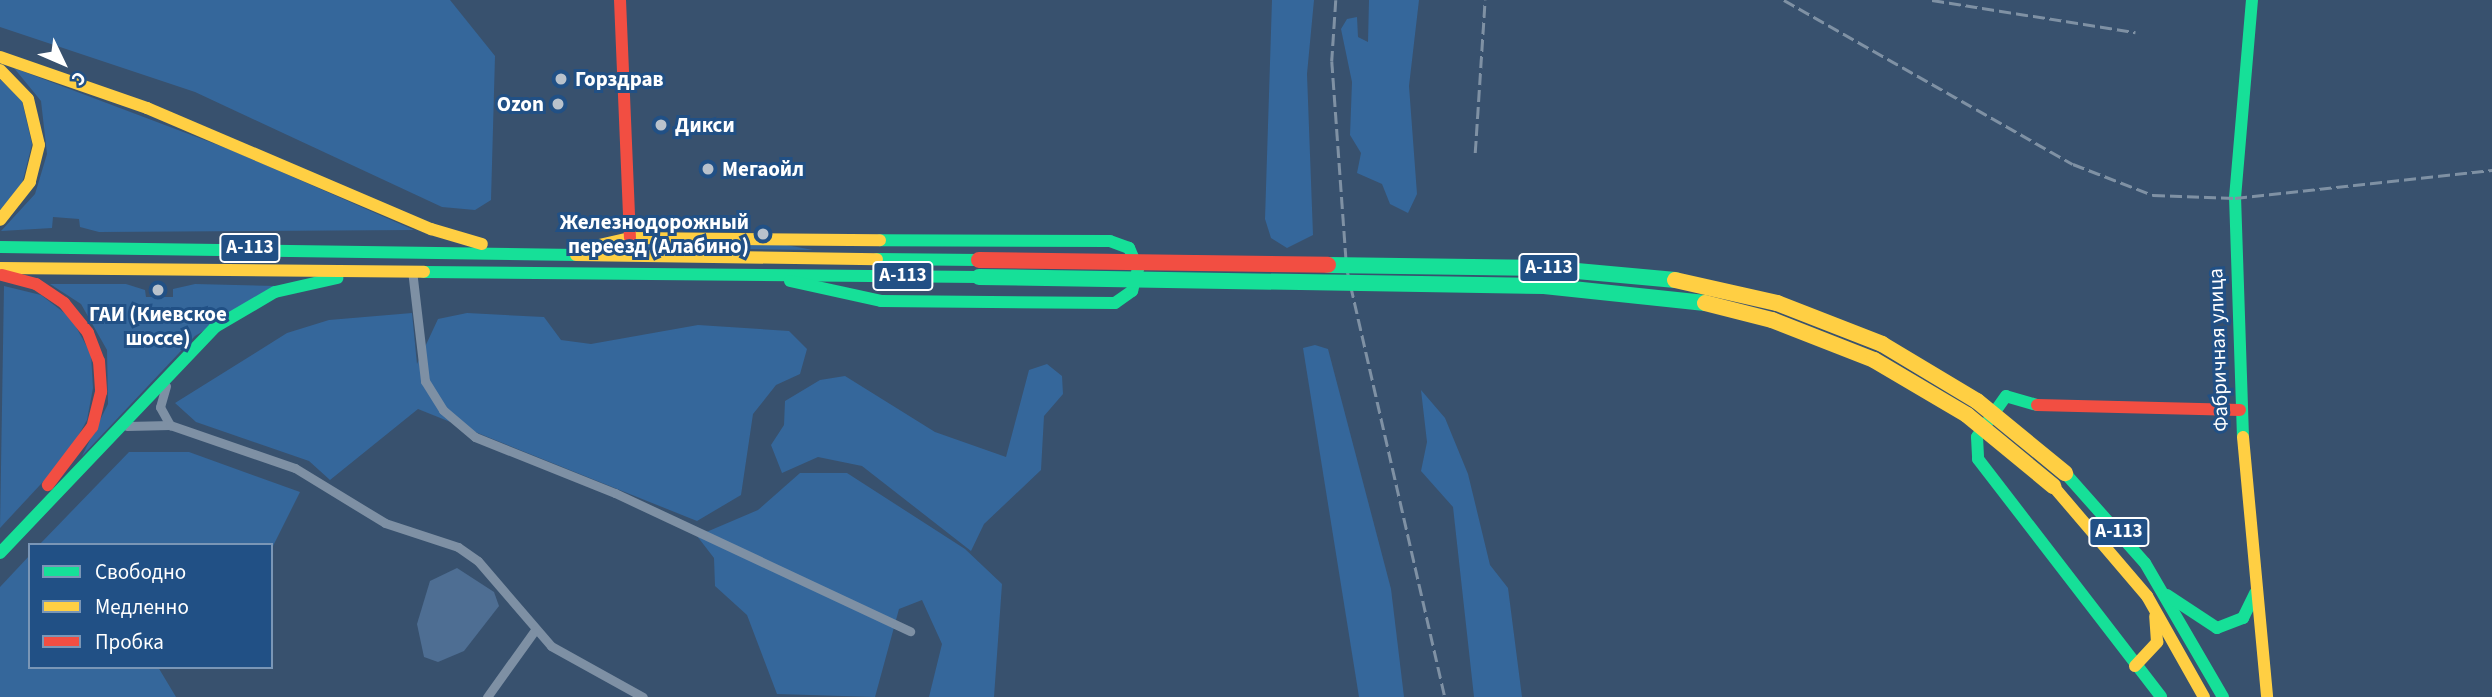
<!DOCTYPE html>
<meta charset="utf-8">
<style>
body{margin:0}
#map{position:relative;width:2492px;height:697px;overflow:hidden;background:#38516e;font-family:"Source Sans 3",sans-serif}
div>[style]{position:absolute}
.green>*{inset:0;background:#35679b}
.water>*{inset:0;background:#4e6e93}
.street>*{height:9px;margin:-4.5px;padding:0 4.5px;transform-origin:4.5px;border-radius:4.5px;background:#7e90a4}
.fast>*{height:12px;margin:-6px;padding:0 6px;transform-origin:6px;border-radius:6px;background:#16e098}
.slow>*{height:12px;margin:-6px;padding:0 6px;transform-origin:6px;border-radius:6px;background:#ffcf43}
.jam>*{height:12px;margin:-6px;padding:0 6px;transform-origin:6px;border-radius:6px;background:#f24e42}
.rail>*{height:2.5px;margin-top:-1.25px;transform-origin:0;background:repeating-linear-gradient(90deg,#7f91a4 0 12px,transparent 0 17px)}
.fast-bridge>*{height:16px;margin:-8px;padding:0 8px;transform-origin:8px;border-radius:8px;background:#16e098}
.slow-bridge>*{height:16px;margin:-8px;padding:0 8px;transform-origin:8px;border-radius:8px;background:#ffcf43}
.jam-bridge>*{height:16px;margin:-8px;padding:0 8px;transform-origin:8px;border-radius:8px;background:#f24e42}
.dots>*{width:19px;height:19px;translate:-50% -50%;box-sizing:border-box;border:4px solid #215085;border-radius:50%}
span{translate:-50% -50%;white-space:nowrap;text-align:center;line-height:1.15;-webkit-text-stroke:6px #215085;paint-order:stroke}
.shield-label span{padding:2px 5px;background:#215085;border:2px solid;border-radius:5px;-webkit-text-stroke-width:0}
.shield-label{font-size:19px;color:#fff;font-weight:700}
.poi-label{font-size:21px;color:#fff;font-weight:700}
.left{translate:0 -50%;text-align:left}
.right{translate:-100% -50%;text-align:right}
.street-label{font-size:21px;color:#fff}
.legend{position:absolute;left:28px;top:543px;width:245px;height:126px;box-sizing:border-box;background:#215085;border:2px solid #7a96b6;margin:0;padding:9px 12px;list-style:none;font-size:21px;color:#fff}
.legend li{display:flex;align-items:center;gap:14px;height:35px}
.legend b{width:35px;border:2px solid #7a96b6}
.north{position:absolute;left:28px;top:28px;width:70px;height:70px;-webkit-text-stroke:5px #215085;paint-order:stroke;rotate:134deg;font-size:19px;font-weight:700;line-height:28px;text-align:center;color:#fff}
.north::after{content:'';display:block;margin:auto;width:24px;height:32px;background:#fff;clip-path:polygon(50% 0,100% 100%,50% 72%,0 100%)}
</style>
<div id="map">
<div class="green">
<i style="clip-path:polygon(0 0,450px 0,495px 56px,491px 200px,475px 210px,442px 207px,195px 92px,0 27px)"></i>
<i style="clip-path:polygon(1272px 0,1314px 0,1307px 74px,1313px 235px,1287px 248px,1271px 238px,1265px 219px)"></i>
<i style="clip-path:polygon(1369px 0,1419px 0,1409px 86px,1417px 194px,1408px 213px,1390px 204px,1382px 184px,1357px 173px,1361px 153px,1350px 135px,1352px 82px,1341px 29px,1347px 19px,1357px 17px,1358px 37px,1368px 42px)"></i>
<i style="clip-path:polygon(14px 68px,231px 150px,414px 230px,99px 232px,80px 227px,79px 219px,53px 217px,52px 228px,1px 231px,35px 194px,47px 154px,41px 101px)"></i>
<i style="clip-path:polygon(0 79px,22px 101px,32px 144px,22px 184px,0 210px)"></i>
<i style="clip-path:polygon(622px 242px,781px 244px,813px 250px,605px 247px)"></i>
<i style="clip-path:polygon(50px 284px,126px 284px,145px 290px,146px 297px,173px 297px,173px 289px,195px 284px,277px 286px,195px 336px,82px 456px,108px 404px,107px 350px,81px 304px)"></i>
<i style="clip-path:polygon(4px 286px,41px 295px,71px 318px,91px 354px,93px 388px,87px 420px,67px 456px,0 528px)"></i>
<i style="clip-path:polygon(412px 313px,417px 364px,438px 319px,467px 313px,544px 317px,561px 340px,591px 344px,698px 325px,789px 331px,807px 349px,800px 374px,776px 385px,753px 414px,741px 495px,697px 521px,418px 409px,330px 480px,309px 461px,196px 422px,175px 403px,287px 333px,329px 320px)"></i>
<i style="clip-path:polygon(1315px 345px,1328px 349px,1391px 589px,1404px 697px,1359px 697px,1303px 348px)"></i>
<i style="clip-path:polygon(1047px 364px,1062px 376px,1063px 394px,1044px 416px,1041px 470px,984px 524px,971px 551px,862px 466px,818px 457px,782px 473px,771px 445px,784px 425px,785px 401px,820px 380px,845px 376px,935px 432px,1006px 457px,1029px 370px)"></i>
<i style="clip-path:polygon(1421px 390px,1445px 418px,1468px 474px,1490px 565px,1508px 588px,1522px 697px,1474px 697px,1453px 507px,1421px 471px,1427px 442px)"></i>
<i style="clip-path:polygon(129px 452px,189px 452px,300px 492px,271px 550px,271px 545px,39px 545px)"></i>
<i style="clip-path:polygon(800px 473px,847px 473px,965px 549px,1002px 584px,994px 697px,929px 697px,942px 644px,922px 600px,899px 609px,875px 697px,777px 694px,747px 615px,715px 586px,714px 558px,697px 536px,758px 510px)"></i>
<i style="clip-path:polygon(30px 555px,30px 667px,158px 667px,176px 697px,0 697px,0 587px)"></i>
</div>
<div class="water">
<i style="clip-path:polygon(457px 568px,494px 592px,499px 606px,464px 651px,438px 662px,424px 657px,417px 624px,430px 581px)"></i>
</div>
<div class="street">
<i style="left:412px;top:270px;width:112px;rotate:83.3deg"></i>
<i style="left:425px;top:381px;width:34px;rotate:58deg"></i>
<i style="left:443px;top:410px;width:42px;rotate:40.2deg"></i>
<i style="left:475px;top:437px;width:151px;rotate:21.8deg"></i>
<i style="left:615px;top:493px;width:326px;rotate:25.1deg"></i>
<i style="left:166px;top:386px;width:22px;rotate:106deg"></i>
<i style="left:160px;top:407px;width:21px;rotate:61deg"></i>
<i style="left:127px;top:426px;width:43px;rotate:-1.3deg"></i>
<i style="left:170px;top:425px;width:132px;rotate:19deg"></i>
<i style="left:295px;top:468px;width:105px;rotate:31.4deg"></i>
<i style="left:385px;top:523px;width:77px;rotate:18.2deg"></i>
<i style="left:458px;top:547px;width:24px;rotate:35deg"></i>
<i style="left:478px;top:561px;width:112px;rotate:49.3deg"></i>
<i style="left:551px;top:646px;width:105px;rotate:29deg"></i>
<i style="left:487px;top:697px;width:82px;rotate:-54.4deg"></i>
</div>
<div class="fast">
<i style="left:0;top:247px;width:576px;rotate:0.8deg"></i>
<i style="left:877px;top:259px;width:102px;rotate:0.6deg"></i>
<i style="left:424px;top:272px;width:555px;rotate:0.52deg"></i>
<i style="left:790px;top:281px;width:93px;rotate:12.4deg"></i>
<i style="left:881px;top:301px;width:234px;rotate:0.5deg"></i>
<i style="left:1115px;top:303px;width:21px;rotate:-35deg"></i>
<i style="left:1132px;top:291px;width:23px;rotate:-75deg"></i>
<i style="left:1138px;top:269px;width:23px;rotate:-113deg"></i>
<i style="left:1129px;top:248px;width:20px;rotate:-160deg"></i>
<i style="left:1110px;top:241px;width:230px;rotate:-179.8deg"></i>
<i style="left:2037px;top:405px;width:32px;rotate:-164deg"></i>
<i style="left:2006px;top:396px;width:50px;rotate:125.3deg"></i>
<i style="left:1977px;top:437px;width:22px;rotate:87deg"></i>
<i style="left:1978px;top:459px;width:300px;rotate:52.4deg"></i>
<i style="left:2243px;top:437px;width:239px;rotate:-91.9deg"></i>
<i style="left:2235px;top:198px;width:199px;rotate:-85.1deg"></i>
<i style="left:2065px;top:473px;width:120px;rotate:48.4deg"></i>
<i style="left:2145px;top:563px;width:155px;rotate:59.8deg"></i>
<i style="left:0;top:553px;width:312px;rotate:-46.4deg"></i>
<i style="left:215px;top:327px;width:69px;rotate:-30.3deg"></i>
<i style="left:275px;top:292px;width:64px;rotate:-12.7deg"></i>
<i style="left:2167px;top:595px;width:60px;rotate:33.4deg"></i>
<i style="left:2217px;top:628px;width:28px;rotate:-21deg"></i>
<i style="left:2243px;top:618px;width:28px;rotate:-64deg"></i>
</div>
<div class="slow">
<i style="left:0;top:57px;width:156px;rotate:19.1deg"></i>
<i style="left:147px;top:108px;width:309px;rotate:23.1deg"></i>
<i style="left:431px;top:229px;width:53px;rotate:16.4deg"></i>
<i style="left:0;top:70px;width:40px;rotate:46deg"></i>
<i style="left:28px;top:99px;width:47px;rotate:76.6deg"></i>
<i style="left:39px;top:145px;width:38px;rotate:104deg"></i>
<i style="left:30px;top:182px;width:48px;rotate:128.3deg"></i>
<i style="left:577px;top:250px;width:54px;rotate:-12.8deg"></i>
<i style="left:630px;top:238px;width:250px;rotate:0.5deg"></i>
<i style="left:576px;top:255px;width:301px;rotate:0.8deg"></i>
<i style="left:0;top:268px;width:424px;rotate:0.5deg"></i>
<i style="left:2243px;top:437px;width:261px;rotate:84.7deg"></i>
<i style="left:2053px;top:486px;width:145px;rotate:49.5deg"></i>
<i style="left:2147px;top:596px;width:116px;rotate:60.6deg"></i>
<i style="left:2135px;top:666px;width:33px;rotate:-47deg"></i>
<i style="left:2157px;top:642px;width:26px;rotate:-94deg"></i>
</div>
<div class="jam">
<i style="left:620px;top:0;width:238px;rotate:87.6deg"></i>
<i style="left:2px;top:275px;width:35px;rotate:15deg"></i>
<i style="left:36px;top:284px;width:34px;rotate:34deg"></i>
<i style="left:64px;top:303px;width:38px;rotate:51deg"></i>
<i style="left:88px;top:333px;width:30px;rotate:69deg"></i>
<i style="left:99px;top:361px;width:31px;rotate:86deg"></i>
<i style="left:101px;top:392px;width:36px;rotate:104deg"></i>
<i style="left:92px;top:427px;width:73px;rotate:127.2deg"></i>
<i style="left:2037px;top:405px;width:203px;rotate:1.4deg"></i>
</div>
<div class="rail">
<i style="left:1336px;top:0;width:61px;rotate:93.8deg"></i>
<i style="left:1332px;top:61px;width:209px;rotate:85.9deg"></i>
<i style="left:1347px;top:269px;width:439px;rotate:77.1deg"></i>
<i style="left:1784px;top:0;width:332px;rotate:29.6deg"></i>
<i style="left:2073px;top:164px;width:86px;rotate:21.2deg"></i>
<i style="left:2153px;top:195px;width:82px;rotate:2.1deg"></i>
<i style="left:2235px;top:198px;width:259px;rotate:-6.2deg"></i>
<i style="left:1932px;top:0;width:206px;rotate:9deg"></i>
<i style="left:1475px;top:153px;width:153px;rotate:-86.3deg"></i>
</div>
<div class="fast-bridge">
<i style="left:1328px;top:265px;width:216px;rotate:0.8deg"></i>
<i style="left:1544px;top:268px;width:132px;rotate:5.2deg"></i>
<i style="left:979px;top:277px;width:565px;rotate:0.91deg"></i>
<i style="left:1544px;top:286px;width:162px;rotate:6deg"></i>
</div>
<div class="slow-bridge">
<i style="left:1675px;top:280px;width:105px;rotate:12.7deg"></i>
<i style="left:1777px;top:303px;width:113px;rotate:21.3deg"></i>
<i style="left:1882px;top:344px;width:111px;rotate:31deg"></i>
<i style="left:1977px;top:401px;width:114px;rotate:39.3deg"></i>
<i style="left:1705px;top:303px;width:69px;rotate:14.2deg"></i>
<i style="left:1772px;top:320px;width:110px;rotate:21.4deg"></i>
<i style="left:1874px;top:360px;width:108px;rotate:30.6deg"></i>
<i style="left:1967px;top:415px;width:112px;rotate:39.5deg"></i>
</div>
<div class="jam-bridge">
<i style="left:979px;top:260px;width:349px;rotate:0.8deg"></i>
</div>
<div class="dots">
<i style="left:561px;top:79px;background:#b9c2cc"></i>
<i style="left:558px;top:104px;background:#b9c2cc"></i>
<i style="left:661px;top:125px;background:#b9c2cc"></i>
<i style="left:708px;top:169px;background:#b9c2cc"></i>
<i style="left:763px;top:234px;background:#b9c2cc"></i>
<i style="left:158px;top:290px;background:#b9c2cc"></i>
</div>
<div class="shield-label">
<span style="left:250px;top:248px">А-113</span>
<span style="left:1549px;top:268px">А-113</span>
<span style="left:903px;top:276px">А-113</span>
<span style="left:2119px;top:532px">А-113</span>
</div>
<div class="poi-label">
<span class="left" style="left:575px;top:79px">Горздрав</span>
<span class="right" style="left:544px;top:104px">Ozon</span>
<span class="left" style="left:675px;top:125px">Дикси</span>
<span class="left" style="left:722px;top:169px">Мегаойл</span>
<span class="right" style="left:749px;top:234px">Железнодорожный<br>переезд (Алабино)</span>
<span style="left:158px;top:326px">ГАИ (Киевское<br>шоссе)</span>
</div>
<div class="street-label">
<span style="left:2218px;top:350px;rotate:-92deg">Фабричная улица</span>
</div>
<ul class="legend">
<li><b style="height:9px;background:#16e098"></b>Свободно</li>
<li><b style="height:9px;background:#ffcf43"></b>Медленно</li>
<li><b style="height:9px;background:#f24e42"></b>Пробка</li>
</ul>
<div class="north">С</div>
</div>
